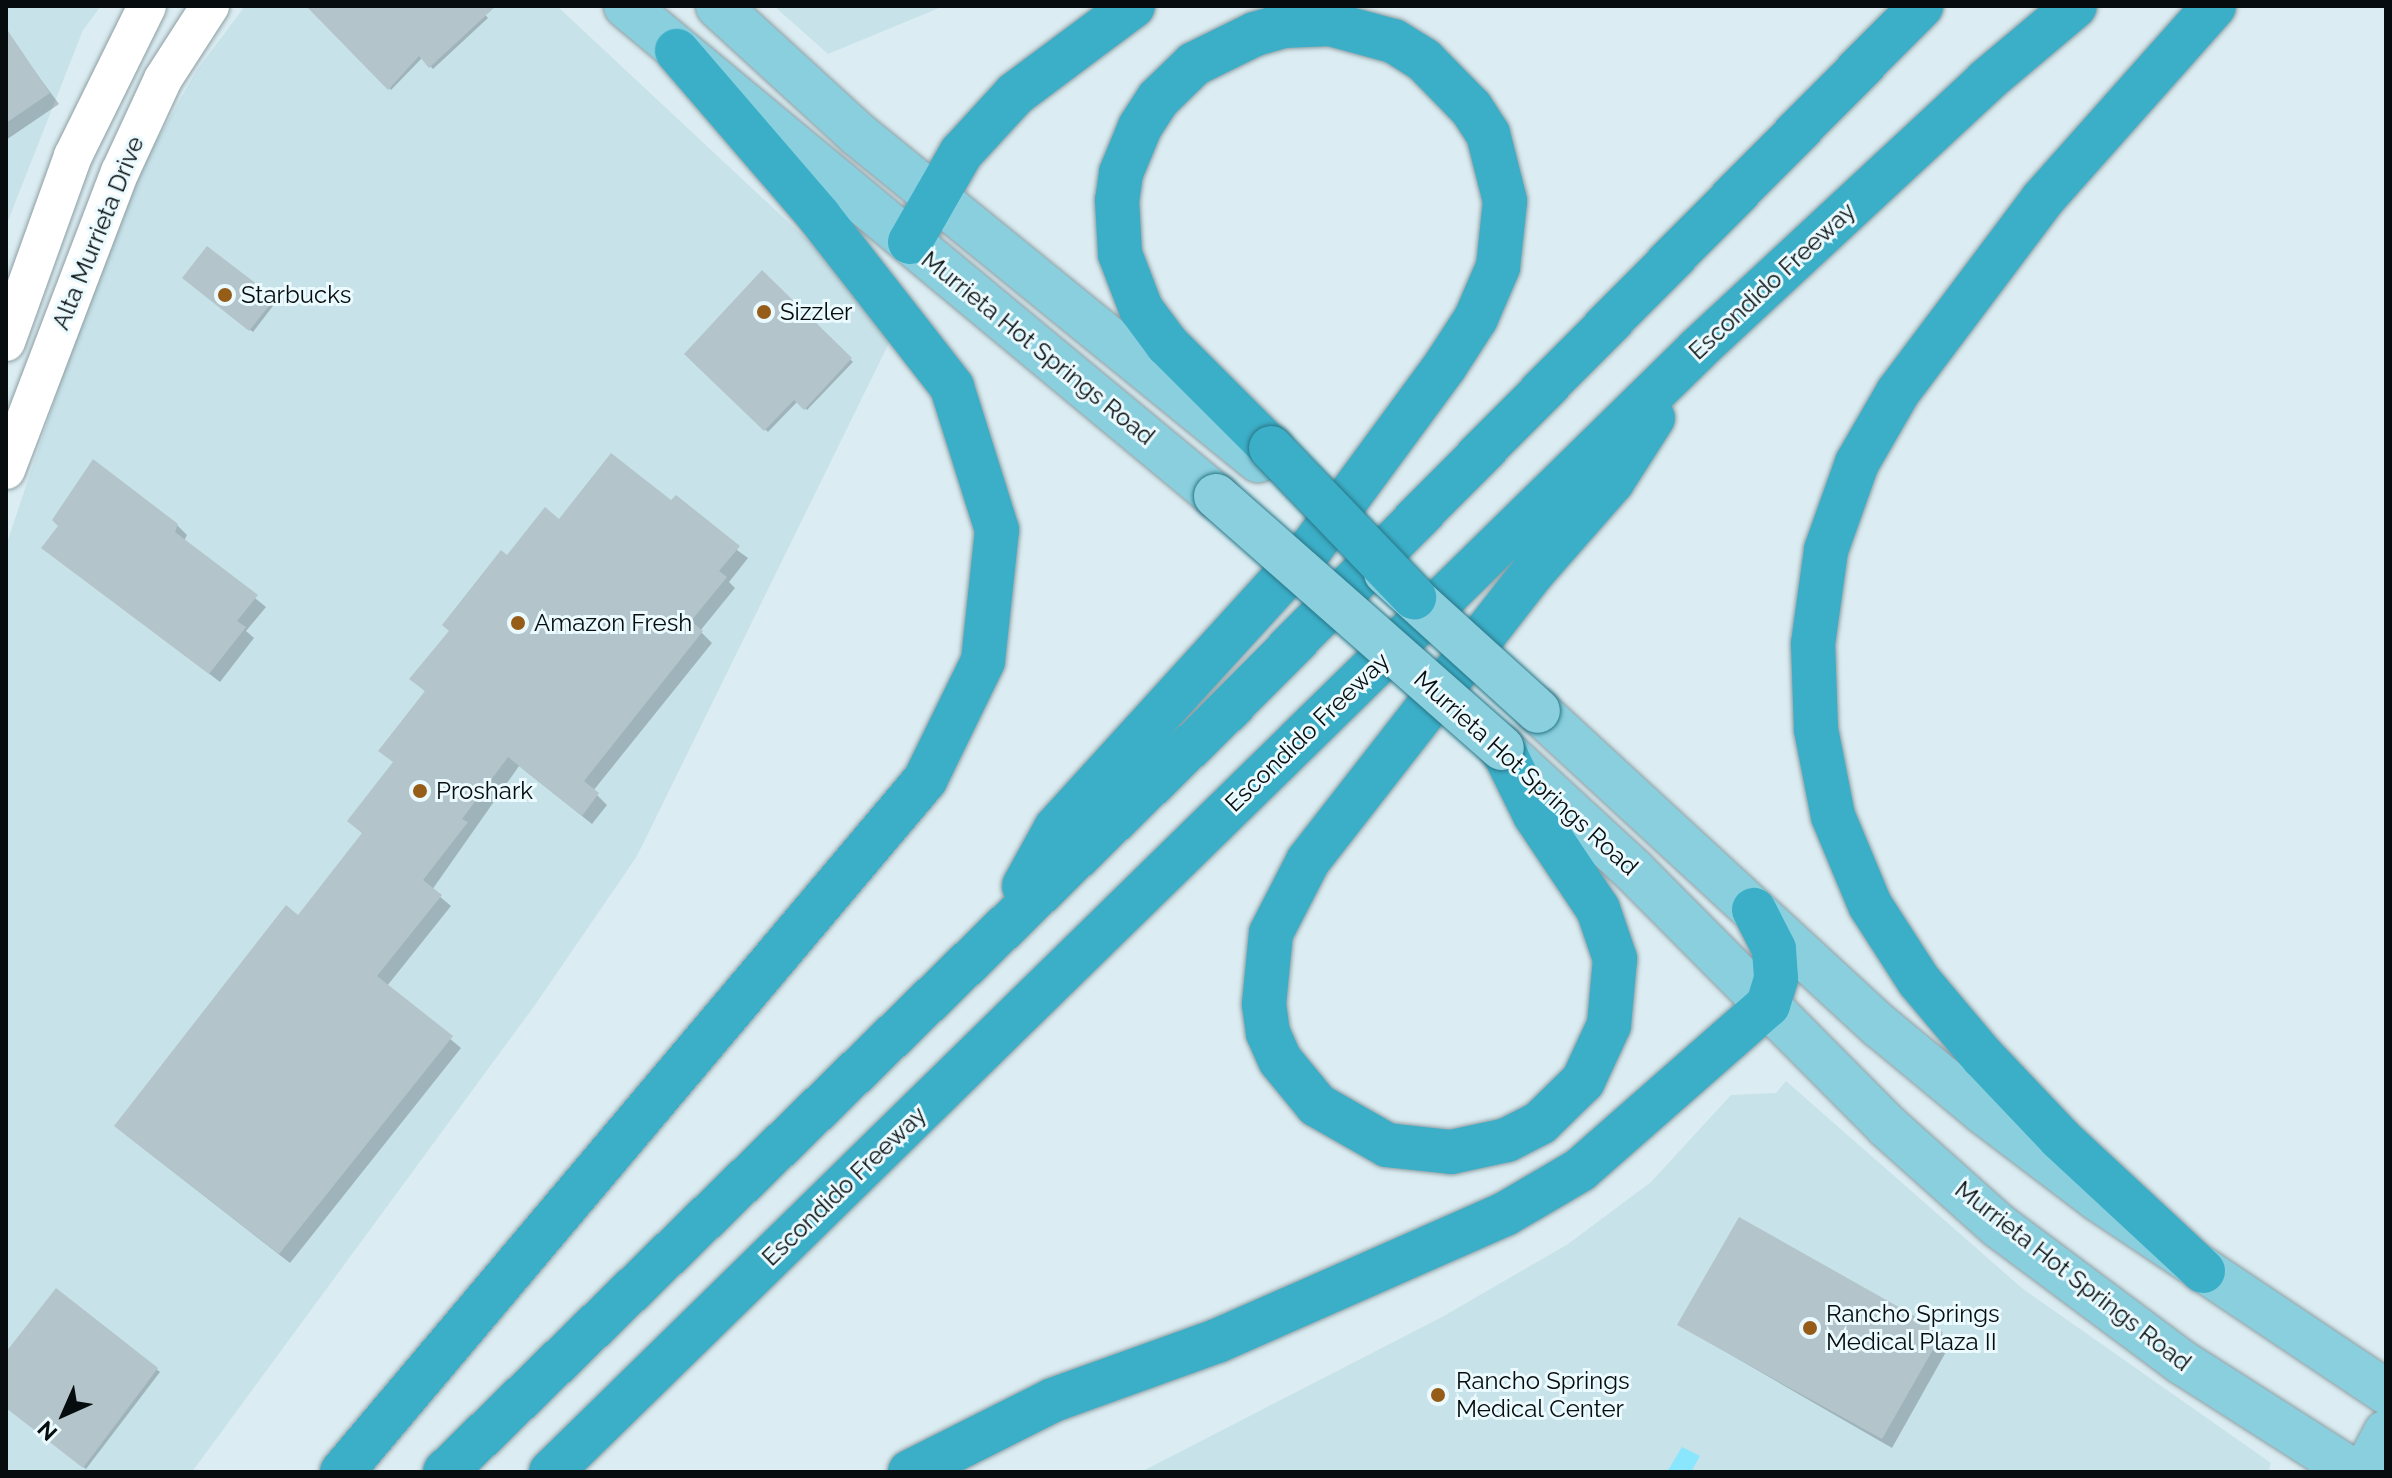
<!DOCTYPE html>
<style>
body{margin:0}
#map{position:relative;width:2392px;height:1478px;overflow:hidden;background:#dbedf2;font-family:Raleway,sans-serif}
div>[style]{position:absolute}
.built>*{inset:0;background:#c7e2e9}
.green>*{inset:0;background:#8ae6fc}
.shadow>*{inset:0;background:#0003}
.building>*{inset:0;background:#b3c5ca}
.roads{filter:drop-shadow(0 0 2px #8d9ea3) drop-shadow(0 0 2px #8d9ea3)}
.minor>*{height:38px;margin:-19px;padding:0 19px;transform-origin:19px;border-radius:19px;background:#fff}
.major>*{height:44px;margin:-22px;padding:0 22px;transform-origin:22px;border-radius:22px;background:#8acfde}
.highway>*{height:44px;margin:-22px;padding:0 22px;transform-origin:22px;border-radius:22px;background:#3cafc8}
.bridges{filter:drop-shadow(0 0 2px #297687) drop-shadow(0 0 2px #297687)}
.major-bridge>*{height:44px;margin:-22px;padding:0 22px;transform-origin:22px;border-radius:22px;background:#8acfde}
.highway-bridge>*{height:44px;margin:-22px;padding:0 22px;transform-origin:22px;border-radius:22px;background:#3cafc8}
.dots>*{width:22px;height:22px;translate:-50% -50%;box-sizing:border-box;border:4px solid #ebfafe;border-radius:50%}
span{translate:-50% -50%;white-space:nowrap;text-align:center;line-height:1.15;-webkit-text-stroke:6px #ebfafe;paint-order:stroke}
.street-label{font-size:24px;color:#070d0f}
.poi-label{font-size:24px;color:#070d0f}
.left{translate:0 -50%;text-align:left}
.frame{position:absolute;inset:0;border:8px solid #070d0f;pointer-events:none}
.north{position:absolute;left:24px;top:1374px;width:80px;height:80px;-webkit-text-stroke:6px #ebfafe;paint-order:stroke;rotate:225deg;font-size:22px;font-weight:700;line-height:32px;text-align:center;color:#070d0f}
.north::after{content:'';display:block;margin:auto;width:28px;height:36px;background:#070d0f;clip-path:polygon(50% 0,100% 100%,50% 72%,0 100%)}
</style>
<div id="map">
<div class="built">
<i style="clip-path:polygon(6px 6px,101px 6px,83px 30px,6px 226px)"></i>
<i style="clip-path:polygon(245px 6px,557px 6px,817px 249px,889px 343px,637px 856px,535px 1005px,192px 1472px,6px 1472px,6px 546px,82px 318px,141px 168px,197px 70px)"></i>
<i style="clip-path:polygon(774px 6px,944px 6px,828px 54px)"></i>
<i style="clip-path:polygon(1786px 1081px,2023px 1289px,2271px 1463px,2268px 1472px,1141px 1472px,1442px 1317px,1568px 1244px,1651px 1182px,1731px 1095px,1776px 1093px)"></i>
</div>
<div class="green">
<i style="clip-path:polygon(1682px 1447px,1700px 1456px,1691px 1472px,1667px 1472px)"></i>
</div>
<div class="shadow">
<i style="clip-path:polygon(317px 6px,477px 6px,488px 18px,433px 69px,422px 58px,391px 90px,313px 10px)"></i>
<i style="clip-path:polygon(16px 46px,59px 104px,6px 140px,6px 53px)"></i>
<i style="clip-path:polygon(763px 273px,853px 362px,807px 410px,798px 401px,768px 432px,687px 354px)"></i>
<i style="clip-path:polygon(187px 281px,273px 300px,276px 302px,253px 332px)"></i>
<i style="clip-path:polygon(672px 503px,748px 558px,729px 582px,735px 588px,700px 631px,712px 643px,593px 791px,607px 805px,592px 824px,519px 766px,432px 890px,451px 906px,387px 986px,461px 1048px,290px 1263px,126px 1135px,363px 834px,349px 821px,395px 763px,381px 751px,426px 692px,411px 679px,507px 558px,559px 521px)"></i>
<i style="clip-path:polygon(177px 525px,187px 535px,184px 541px,266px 607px,246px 631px,254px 638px,220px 682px,44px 548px)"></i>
<i style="clip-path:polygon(56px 1290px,160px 1372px,86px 1469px,6px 1407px,6px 1355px)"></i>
<i style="clip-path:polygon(1679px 1325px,1941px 1333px,1951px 1343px,1892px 1448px)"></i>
</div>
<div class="building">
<i style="clip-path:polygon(306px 6px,496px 6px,429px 68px,419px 56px,388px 90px)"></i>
<i style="clip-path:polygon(6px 28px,50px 93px,6px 123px)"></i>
<i style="clip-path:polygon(207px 246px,275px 298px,249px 331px,182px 278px)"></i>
<i style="clip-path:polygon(762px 270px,852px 358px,804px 410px,794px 400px,764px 431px,684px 354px)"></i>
<i style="clip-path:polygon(611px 453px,671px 500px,676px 495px,740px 546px,719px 571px,727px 577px,691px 621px,703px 631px,584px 781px,599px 793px,582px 816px,508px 757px,462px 819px,468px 822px,423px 880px,442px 895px,377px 976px,453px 1036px,279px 1254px,114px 1126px,286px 905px,298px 915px,362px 833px,347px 821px,393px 762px,378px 751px,425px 691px,409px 679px,449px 631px,442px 625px,501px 550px,507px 555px,545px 507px,559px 519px)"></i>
<i style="clip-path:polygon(93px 459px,178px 524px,175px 532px,258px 595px,237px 621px,246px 627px,209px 674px,41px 548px,58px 526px,52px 520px)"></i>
<i style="clip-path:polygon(1739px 1217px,1943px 1332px,1882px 1439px,1677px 1325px)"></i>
<i style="clip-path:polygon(56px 1288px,158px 1368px,83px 1468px,6px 1408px,6px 1352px)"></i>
</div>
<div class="roads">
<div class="minor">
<i style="left:6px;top:342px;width:198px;rotate:-70.2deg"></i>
<i style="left:73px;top:156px;width:167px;rotate:-63.7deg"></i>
<i style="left:6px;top:470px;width:319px;rotate:-69.1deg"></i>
<i style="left:120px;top:172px;width:102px;rotate:-65.2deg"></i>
<i style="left:163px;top:79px;width:87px;rotate:-57.2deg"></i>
</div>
<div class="major">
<i style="left:626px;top:6px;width:767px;rotate:39.71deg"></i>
<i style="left:718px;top:6px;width:191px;rotate:42.5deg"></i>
<i style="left:859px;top:135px;width:515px;rotate:39.16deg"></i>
<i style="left:1538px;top:711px;width:466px;rotate:42.7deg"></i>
<i style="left:1881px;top:1027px;width:131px;rotate:39.7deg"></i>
<i style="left:1982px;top:1111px;width:146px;rotate:37.2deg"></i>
<i style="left:2098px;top:1199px;width:347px;rotate:33.8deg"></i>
<i style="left:1503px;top:750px;width:178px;rotate:42.7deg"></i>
<i style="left:1634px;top:871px;width:359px;rotate:45.2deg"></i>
<i style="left:1887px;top:1126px;width:150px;rotate:41.8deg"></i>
<i style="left:1999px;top:1226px;width:229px;rotate:36.7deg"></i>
<i style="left:2183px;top:1363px;width:203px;rotate:32.5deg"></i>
<i style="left:2365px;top:1472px;width:45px;rotate:-62.3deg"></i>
</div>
<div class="highway">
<i style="left:910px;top:242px;width:103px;rotate:-60.2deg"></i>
<i style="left:961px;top:153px;width:80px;rotate:-47.5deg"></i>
<i style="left:1015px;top:94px;width:147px;rotate:-36.7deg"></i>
<i style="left:1502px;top:748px;width:75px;rotate:63.8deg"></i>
<i style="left:1535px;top:815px;width:113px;rotate:56.2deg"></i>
<i style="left:1598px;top:909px;width:53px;rotate:71.2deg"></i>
<i style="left:1615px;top:959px;width:66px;rotate:95.2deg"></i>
<i style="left:1609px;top:1025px;width:62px;rotate:114.9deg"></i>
<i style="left:1583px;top:1081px;width:60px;rotate:135.7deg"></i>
<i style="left:1540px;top:1123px;width:37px;rotate:153deg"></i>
<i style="left:1507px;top:1140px;width:57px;rotate:167.9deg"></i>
<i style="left:1451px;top:1152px;width:64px;rotate:-173.8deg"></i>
<i style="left:1387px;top:1145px;width:81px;rotate:-150.3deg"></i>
<i style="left:1317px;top:1105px;width:58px;rotate:-129.4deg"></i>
<i style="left:1280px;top:1060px;width:30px;rotate:-114deg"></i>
<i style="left:1268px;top:1033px;width:29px;rotate:-98deg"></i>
<i style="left:1264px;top:1004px;width:71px;rotate:-84.4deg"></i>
<i style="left:1271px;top:933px;width:81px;rotate:-62.8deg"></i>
<i style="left:1308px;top:861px;width:366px;rotate:-52.1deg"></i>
<i style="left:1533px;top:572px;width:120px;rotate:-48.7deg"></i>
<i style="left:1612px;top:482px;width:76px;rotate:-57.4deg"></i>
<i style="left:1024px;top:886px;width:66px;rotate:-61.1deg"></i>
<i style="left:1056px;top:828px;width:380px;rotate:-47.7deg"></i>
<i style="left:1312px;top:547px;width:225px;rotate:-53.7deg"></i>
<i style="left:1445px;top:366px;width:57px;rotate:-57.1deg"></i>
<i style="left:1476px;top:318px;width:56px;rotate:-66.7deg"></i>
<i style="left:1498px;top:267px;width:66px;rotate:-83.9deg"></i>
<i style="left:1505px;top:201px;width:69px;rotate:-104.2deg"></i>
<i style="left:1488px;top:134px;width:31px;rotate:-123deg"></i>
<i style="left:1471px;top:108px;width:67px;rotate:-134.4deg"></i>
<i style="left:1424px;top:60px;width:36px;rotate:-148deg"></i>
<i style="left:1393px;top:41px;width:65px;rotate:-164.9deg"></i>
<i style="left:1330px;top:24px;width:47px;rotate:177.6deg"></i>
<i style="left:1283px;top:26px;width:29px;rotate:164deg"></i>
<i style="left:1255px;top:34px;width:68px;rotate:153.8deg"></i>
<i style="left:1194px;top:64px;width:50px;rotate:135.8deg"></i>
<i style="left:1158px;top:99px;width:33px;rotate:123deg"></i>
<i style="left:1140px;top:127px;width:50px;rotate:112.4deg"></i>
<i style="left:1121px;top:173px;width:27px;rotate:98deg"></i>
<i style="left:1117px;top:200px;width:54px;rotate:86.8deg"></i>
<i style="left:1120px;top:254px;width:59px;rotate:69.1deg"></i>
<i style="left:1141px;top:309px;width:44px;rotate:53.4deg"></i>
<i style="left:1167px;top:344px;width:147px;rotate:45deg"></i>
<i style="left:2203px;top:1271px;width:195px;rotate:-137.1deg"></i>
<i style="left:2060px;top:1138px;width:112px;rotate:-133.5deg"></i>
<i style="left:1983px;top:1057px;width:99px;rotate:-130.1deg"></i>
<i style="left:1919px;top:981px;width:90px;rotate:-122.8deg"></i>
<i style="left:1870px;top:905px;width:96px;rotate:-112.6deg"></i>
<i style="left:1833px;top:816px;width:89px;rotate:-101.1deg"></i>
<i style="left:1816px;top:729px;width:85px;rotate:-92deg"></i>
<i style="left:1813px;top:644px;width:95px;rotate:-82.1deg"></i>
<i style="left:1826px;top:550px;width:92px;rotate:-70.4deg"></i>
<i style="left:1857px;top:463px;width:82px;rotate:-60deg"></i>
<i style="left:1898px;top:392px;width:240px;rotate:-53.1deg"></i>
<i style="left:2042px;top:200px;width:259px;rotate:-48.4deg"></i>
<i style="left:342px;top:1472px;width:905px;rotate:-49.89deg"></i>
<i style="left:925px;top:780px;width:132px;rotate:-64deg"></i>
<i style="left:983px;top:661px;width:132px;rotate:-83.9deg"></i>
<i style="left:997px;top:530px;width:150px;rotate:-107.5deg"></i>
<i style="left:952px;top:387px;width:217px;rotate:-127.9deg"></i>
<i style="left:819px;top:216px;width:218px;rotate:-130.7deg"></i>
<i style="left:445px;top:1472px;width:1097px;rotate:-44.22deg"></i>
<i style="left:1231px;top:707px;width:984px;rotate:-45.45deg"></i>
<i style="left:551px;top:1472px;width:1604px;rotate:-44.39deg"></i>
<i style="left:1697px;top:350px;width:395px;rotate:-42.9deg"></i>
<i style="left:1986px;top:81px;width:116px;rotate:-40.1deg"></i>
<i style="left:910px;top:1472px;width:160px;rotate:-26.7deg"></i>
<i style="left:1053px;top:1400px;width:174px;rotate:-19.8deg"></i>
<i style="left:1217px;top:1341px;width:315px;rotate:-23.8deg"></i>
<i style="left:1505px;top:1214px;width:87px;rotate:-30.4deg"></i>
<i style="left:1580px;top:1170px;width:250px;rotate:-41.3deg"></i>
<i style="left:1768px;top:1005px;width:28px;rotate:-73deg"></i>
<i style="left:1776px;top:978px;width:29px;rotate:-94deg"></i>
<i style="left:1774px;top:949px;width:44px;rotate:-117.1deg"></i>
</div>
</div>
<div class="bridges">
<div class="major-bridge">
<i style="left:1216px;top:496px;width:381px;rotate:41.4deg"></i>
<i style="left:1386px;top:573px;width:205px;rotate:42.2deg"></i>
</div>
<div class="highway-bridge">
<i style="left:1271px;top:448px;width:207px;rotate:46.2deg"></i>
</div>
</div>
<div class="dots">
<i style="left:225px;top:295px;background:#955d18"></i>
<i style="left:764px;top:312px;background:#955d18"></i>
<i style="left:518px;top:623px;background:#955d18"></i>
<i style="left:420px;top:791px;background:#955d18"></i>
<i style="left:1810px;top:1328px;background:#955d18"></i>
<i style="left:1438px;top:1395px;background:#955d18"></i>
</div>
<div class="street-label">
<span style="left:98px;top:233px;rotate:-68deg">Alta Murrieta Drive</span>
<span style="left:1772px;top:281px;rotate:-43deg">Escondido Freeway</span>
<span style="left:1038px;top:348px;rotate:39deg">Murrieta Hot Springs Road</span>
<span style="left:1307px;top:732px;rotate:-44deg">Escondido Freeway</span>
<span style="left:1526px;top:773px;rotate:42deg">Murrieta Hot Springs Road</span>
<span style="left:844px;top:1186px;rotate:-44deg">Escondido Freeway</span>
<span style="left:2073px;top:1276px;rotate:38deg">Murrieta Hot Springs Road</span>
</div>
<div class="poi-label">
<span class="left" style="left:241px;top:295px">Starbucks</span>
<span class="left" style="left:780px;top:312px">Sizzler</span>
<span class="left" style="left:534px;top:623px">Amazon Fresh</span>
<span class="left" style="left:436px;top:791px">Proshark</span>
<span class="left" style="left:1826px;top:1328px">Rancho Springs<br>Medical Plaza II</span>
<span class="left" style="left:1456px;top:1395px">Rancho Springs<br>Medical Center</span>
</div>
<div class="frame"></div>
<div class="north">N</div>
</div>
